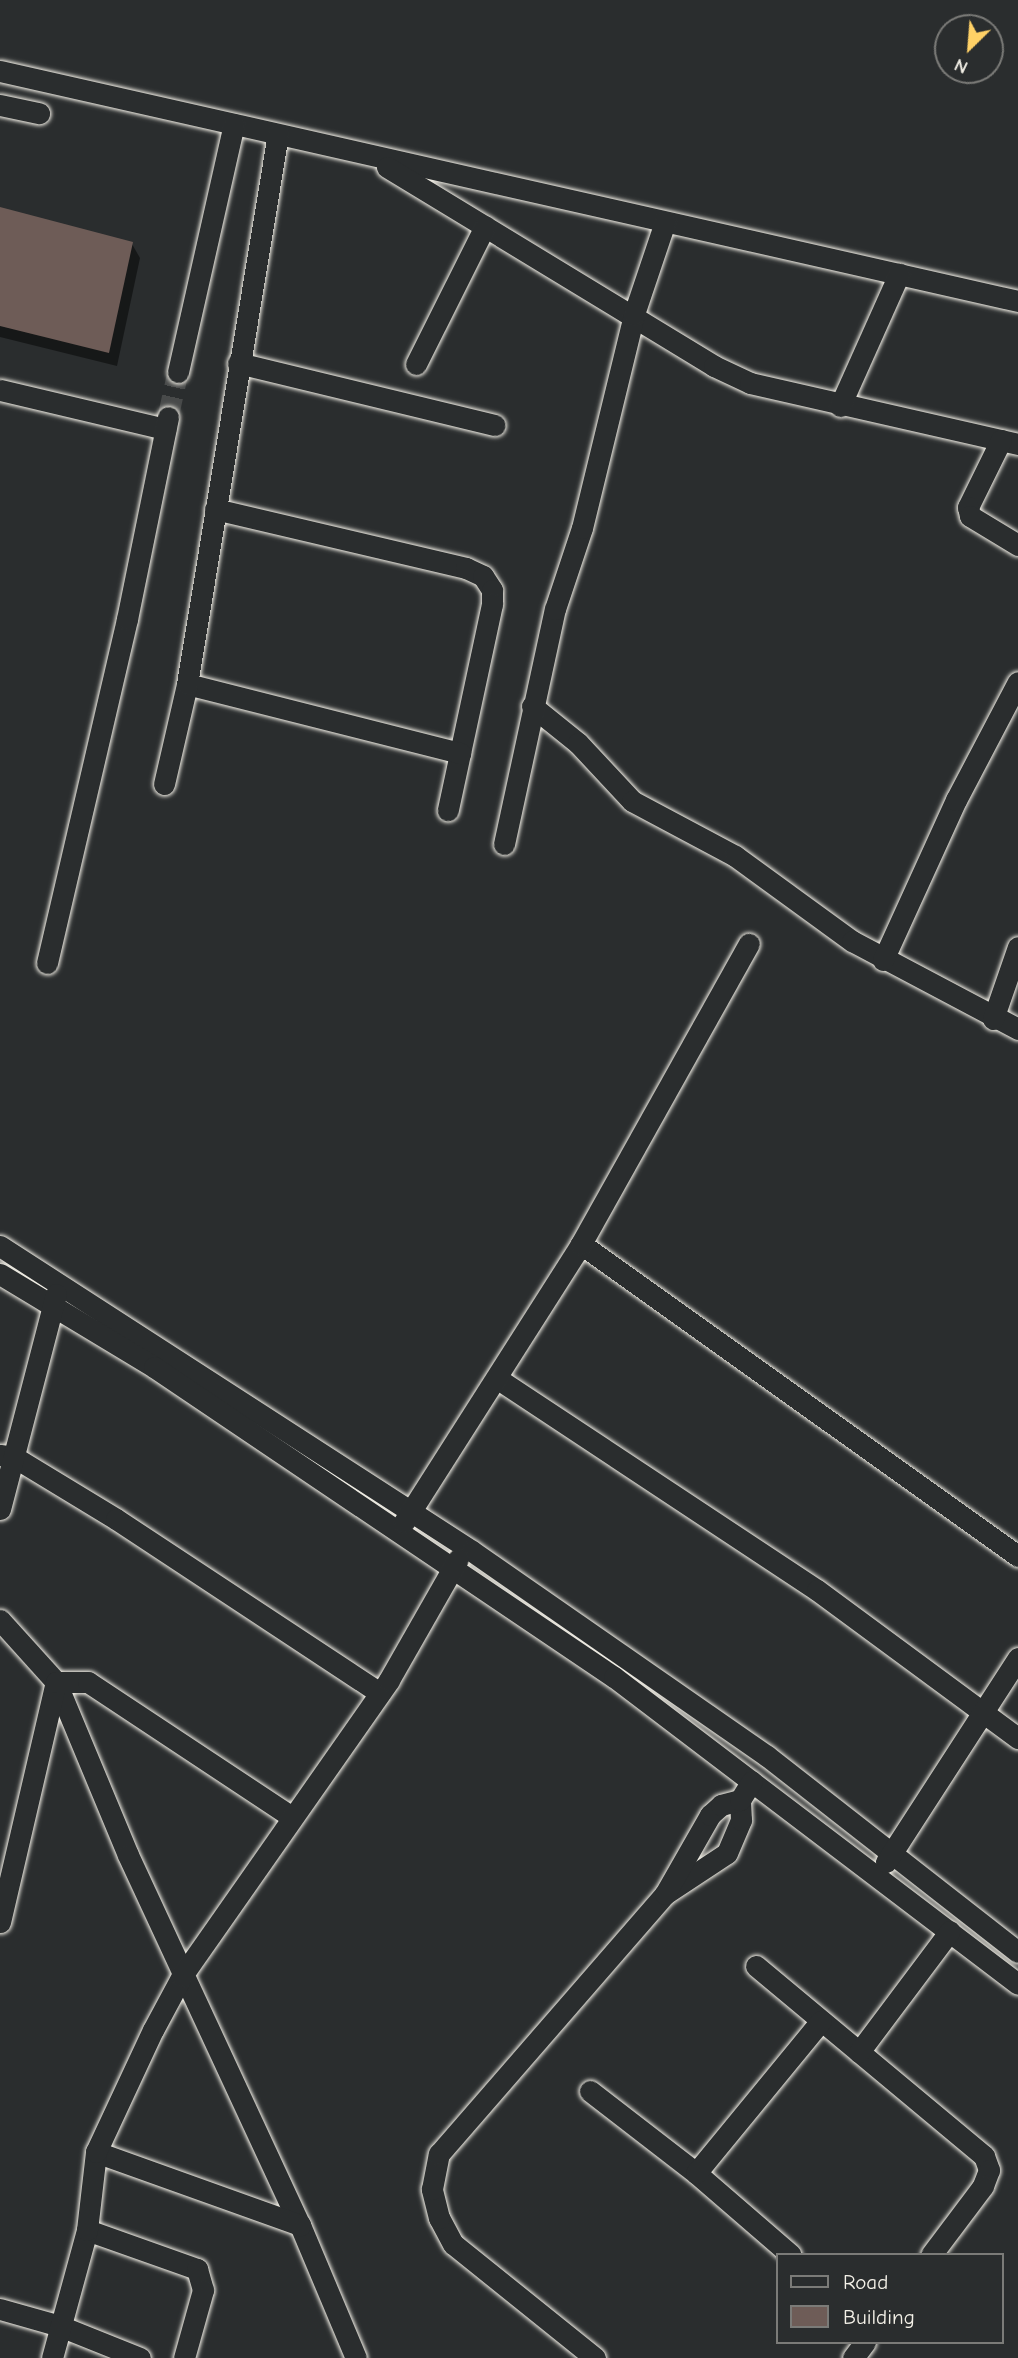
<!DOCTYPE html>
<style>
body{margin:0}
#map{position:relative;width:1018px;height:2358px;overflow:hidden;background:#2a2d2e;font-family:"Comic Neue",sans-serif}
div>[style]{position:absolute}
.shadow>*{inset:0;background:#0007}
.building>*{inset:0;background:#6e5c57}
.minor-tunnel>*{height:21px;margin-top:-10.5px;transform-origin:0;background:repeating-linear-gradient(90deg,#484a4a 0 21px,transparent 0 31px)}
.roads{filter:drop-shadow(0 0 2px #f4f1e8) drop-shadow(0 0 2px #f4f1e8)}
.minor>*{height:21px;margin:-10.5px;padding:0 10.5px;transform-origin:10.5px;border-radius:10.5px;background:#2a2d2e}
span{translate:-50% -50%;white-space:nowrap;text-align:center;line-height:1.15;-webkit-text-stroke:6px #2a2d2e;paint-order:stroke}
.legend{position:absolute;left:776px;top:2253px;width:228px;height:91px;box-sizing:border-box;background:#2a2d2e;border:2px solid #7b7b78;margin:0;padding:9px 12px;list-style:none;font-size:21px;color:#f4f1e8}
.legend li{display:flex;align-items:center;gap:14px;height:35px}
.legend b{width:35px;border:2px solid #7b7b78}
.north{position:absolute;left:934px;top:14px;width:70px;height:70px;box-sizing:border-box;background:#2a2d2e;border:2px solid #7b7b78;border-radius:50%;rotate:205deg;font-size:19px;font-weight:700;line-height:28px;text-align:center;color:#f4f1e8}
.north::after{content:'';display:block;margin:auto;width:24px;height:32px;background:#ffd166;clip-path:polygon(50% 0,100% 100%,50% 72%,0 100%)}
</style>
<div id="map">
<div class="shadow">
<i style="clip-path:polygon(0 209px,132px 244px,140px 258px,117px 366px,0 337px)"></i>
</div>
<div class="building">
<i style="clip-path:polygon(0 207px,133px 242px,109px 353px,0 326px)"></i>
</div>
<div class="minor-tunnel">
<i style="left:168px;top:417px;width:46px;rotate:-77.5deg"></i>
</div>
<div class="roads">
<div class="minor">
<i style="left:0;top:71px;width:1044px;rotate:12.73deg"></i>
<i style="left:0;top:105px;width:40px;rotate:12deg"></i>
<i style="left:387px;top:167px;width:383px;rotate:31.3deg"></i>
<i style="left:714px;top:366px;width:40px;rotate:25deg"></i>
<i style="left:750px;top:383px;width:275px;rotate:12.8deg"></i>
<i style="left:238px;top:363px;width:264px;rotate:13.6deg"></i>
<i style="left:416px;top:364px;width:154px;rotate:-63.4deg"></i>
<i style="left:178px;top:372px;width:254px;rotate:-77.3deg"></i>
<i style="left:0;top:390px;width:170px;rotate:13.3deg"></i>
<i style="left:840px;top:406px;width:145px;rotate:-65.9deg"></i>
<i style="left:1001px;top:440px;width:75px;rotate:116.2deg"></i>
<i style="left:968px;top:507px;width:9px;rotate:77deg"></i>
<i style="left:970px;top:516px;width:56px;rotate:31.1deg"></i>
<i style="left:215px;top:509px;width:258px;rotate:13.2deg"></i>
<i style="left:466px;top:568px;width:19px;rotate:25deg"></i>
<i style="left:483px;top:576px;width:17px;rotate:57deg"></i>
<i style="left:492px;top:590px;width:14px;rotate:90deg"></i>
<i style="left:492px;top:604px;width:211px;rotate:102.1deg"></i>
<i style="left:187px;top:684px;width:282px;rotate:14.2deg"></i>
<i style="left:532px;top:706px;width:59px;rotate:38.8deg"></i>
<i style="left:578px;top:743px;width:79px;rotate:47deg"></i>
<i style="left:632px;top:801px;width:117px;rotate:28.1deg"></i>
<i style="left:735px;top:856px;width:145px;rotate:36deg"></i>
<i style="left:852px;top:941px;width:188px;rotate:27.9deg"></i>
<i style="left:164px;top:784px;width:103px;rotate:-77deg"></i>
<i style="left:187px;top:684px;width:557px;rotate:-80.61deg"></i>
<i style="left:504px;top:844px;width:240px;rotate:-77.8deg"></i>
<i style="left:555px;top:609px;width:85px;rotate:-71.6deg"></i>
<i style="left:582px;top:528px;width:220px;rotate:-76.3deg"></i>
<i style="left:634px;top:314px;width:97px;rotate:-71.4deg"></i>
<i style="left:883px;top:960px;width:176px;rotate:-65.5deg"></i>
<i style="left:956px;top:800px;width:133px;rotate:-62.3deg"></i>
<i style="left:47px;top:963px;width:353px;rotate:-76.9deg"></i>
<i style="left:127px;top:619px;width:206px;rotate:-78.5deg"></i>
<i style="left:993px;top:1019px;width:76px;rotate:-70.9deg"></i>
<i style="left:581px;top:1244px;width:537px;rotate:35.53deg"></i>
<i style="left:0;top:1246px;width:562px;rotate:32.87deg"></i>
<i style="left:472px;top:1551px;width:359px;rotate:34.8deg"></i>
<i style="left:767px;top:1756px;width:318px;rotate:38deg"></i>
<i style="left:0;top:1274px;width:180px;rotate:31.1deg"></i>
<i style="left:154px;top:1367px;width:555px;rotate:33.98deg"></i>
<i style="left:614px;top:1677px;width:507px;rotate:37.23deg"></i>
<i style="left:498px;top:1379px;width:382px;rotate:33.5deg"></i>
<i style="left:817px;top:1590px;width:250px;rotate:36.4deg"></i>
<i style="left:0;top:1455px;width:14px;rotate:8deg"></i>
<i style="left:14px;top:1457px;width:119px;rotate:31.3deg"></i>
<i style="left:116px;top:1519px;width:316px;rotate:33.4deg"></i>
<i style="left:0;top:1509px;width:222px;rotate:-75.4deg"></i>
<i style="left:404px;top:1522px;width:330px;rotate:-57.5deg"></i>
<i style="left:581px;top:1244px;width:344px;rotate:-60.8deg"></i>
<i style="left:0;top:1620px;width:84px;rotate:47.9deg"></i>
<i style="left:56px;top:1682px;width:187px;rotate:67.4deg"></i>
<i style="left:128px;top:1855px;width:408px;rotate:65.1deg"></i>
<i style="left:300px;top:2225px;width:144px;rotate:67.2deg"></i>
<i style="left:886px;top:1862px;width:243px;rotate:-57.1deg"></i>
<i style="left:665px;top:1894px;width:74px;rotate:-33.5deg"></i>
<i style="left:727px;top:1853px;width:36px;rotate:-67deg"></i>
<i style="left:741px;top:1820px;width:20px;rotate:-93deg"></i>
<i style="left:0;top:1922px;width:246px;rotate:-76.9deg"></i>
<i style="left:56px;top:1682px;width:32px"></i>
<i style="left:88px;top:1682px;width:245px;rotate:33.5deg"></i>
<i style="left:756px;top:1966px;width:297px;rotate:39.8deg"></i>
<i style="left:984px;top:2156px;width:15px;rotate:70deg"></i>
<i style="left:989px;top:2170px;width:17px;rotate:111deg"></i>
<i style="left:983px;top:2186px;width:86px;rotate:127deg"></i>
<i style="left:859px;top:2052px;width:151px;rotate:-53.1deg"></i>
<i style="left:590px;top:2091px;width:134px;rotate:37.7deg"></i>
<i style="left:696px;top:2173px;width:125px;rotate:40.8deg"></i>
<i style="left:96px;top:2152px;width:217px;rotate:19.7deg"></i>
<i style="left:696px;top:2173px;width:197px;rotate:-50.6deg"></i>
<i style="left:87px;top:2230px;width:117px;rotate:19.5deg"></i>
<i style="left:197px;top:2269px;width:22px;rotate:74deg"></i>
<i style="left:203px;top:2290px;width:71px;rotate:105.6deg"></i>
<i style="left:0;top:2309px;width:62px;rotate:15.8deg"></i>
<i style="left:60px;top:2326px;width:86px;rotate:21.8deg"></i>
<i style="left:52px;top:2358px;width:133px;rotate:-74.7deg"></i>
<i style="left:87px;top:2230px;width:79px;rotate:-83.4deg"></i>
<i style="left:96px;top:2152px;width:135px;rotate:-65deg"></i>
<i style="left:153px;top:2030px;width:61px;rotate:-61.8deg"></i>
<i style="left:182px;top:1976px;width:361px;rotate:-55deg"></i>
<i style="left:389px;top:1680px;width:139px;rotate:-60.3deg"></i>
<i style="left:595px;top:2358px;width:182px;rotate:-141.2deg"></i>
<i style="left:453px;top:2244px;width:30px;rotate:-118deg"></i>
<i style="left:439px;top:2218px;width:30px;rotate:-104deg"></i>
<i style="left:432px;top:2189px;width:36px;rotate:-79deg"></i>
<i style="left:439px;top:2154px;width:344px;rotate:-49deg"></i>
<i style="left:665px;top:1894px;width:91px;rotate:-60.3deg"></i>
<i style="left:710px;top:1815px;width:15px;rotate:-42deg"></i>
<i style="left:721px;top:1805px;width:20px;rotate:-15deg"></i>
<i style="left:740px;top:1800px;width:22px;rotate:-58deg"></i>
<i style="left:853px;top:2358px;width:20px;rotate:-53deg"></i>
</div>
</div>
<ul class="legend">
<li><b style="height:9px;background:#2a2d2e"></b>Road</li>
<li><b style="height:19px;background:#6e5c57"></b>Building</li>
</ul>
<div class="north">N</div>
</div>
